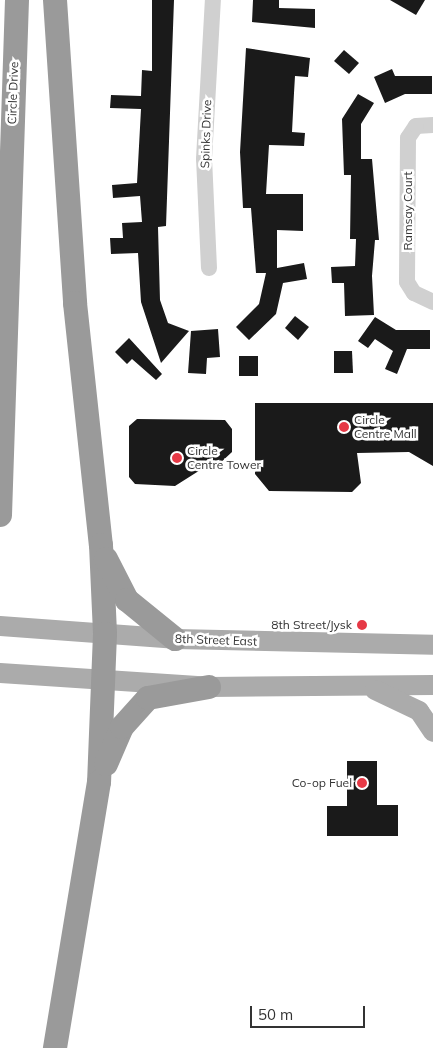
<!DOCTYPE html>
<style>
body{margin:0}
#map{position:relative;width:433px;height:1048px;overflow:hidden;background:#fff;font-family:Mulish,sans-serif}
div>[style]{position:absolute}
.building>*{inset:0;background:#1a1a1a}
.minor>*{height:16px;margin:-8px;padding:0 8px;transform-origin:8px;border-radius:8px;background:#d0d0d0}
.major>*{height:20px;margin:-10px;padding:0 10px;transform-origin:10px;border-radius:10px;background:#ababab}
.highway>*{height:24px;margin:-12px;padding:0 12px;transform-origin:12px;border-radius:12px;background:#9a9a9a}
.dots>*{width:14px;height:14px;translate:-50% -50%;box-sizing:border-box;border:2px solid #fff;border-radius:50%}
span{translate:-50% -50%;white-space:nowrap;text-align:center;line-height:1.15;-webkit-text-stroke:5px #fff;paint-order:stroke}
.street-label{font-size:12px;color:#333}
.poi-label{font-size:12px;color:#333}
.left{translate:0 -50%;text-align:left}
.right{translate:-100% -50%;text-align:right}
.scale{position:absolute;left:250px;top:1006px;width:115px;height:22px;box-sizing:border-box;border:2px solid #333;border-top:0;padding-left:6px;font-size:15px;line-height:18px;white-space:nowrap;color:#333;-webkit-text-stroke:4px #fff;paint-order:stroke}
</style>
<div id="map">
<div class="building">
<i style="clip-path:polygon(152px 0,174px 0,166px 226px,158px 227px,160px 300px,168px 323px,189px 331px,161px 363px,141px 302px,138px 253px,111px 254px,110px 238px,123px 238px,122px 223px,142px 222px,140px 196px,113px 198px,112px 185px,137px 183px,141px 109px,110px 108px,111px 95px,141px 96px,142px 70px,152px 71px)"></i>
<i style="clip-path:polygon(253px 0,279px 0,279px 8px,315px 9px,315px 28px,252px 22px)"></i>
<i style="clip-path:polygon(390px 0,425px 0,416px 15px)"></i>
<i style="clip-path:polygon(246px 48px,310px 58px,308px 77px,295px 76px,294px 93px,292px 132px,305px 133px,304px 146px,269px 145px,266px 194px,303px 194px,303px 231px,277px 230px,277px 268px,304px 263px,307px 279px,283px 283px,276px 314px,249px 340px,236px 327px,259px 304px,266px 273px,256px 273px,251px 208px,243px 208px,240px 152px)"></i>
<i style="clip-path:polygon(344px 50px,359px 63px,349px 74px,334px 61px)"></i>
<i style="clip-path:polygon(392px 69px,395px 76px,432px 76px,432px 94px,405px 94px,385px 103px,374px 77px)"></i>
<i style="clip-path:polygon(358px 94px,374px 103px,361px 124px,361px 159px,372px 159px,379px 240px,375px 240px,372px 276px,374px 315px,345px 316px,344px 283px,332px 283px,331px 267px,355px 266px,356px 239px,350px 239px,351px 175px,344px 175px,342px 119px)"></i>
<i style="clip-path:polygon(295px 316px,309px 327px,298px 340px,285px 328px)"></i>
<i style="clip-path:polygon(375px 317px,396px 330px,430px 330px,430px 349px,407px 349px,397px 374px,385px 369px,393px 351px,375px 339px,368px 348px,358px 341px)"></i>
<i style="clip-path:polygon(218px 329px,220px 357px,207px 358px,206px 374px,188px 373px,191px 331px)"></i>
<i style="clip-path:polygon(129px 338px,162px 374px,156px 380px,132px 359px,127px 364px,115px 352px)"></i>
<i style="clip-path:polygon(334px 351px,352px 351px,353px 373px,334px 373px)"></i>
<i style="clip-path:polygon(239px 356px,258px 356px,258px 376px,239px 376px)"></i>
<i style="clip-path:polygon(255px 403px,433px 403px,433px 466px,409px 452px,357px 453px,361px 483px,352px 492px,269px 491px,255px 474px)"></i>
<i style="clip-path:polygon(137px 419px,225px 420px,232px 429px,232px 452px,218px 465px,205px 467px,175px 486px,135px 484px,129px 477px,129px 426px)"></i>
<i style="clip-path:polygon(347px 761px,377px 761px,377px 805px,398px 805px,398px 836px,327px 836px,327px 806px,347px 806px)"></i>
</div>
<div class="minor">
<i style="left:433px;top:125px;width:17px;rotate:177deg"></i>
<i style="left:416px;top:126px;width:14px;rotate:124deg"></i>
<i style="left:408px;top:138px;width:144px;rotate:90.4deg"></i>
<i style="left:407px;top:282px;width:13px;rotate:58deg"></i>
<i style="left:414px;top:293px;width:21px;rotate:25deg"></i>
<i style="left:209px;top:268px;width:109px;rotate:-92.6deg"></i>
<i style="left:204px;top:159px;width:159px;rotate:-86.8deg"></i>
</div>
<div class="major">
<i style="left:0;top:626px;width:175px;rotate:4.2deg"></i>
<i style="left:175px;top:639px;width:258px;rotate:1.3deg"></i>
<i style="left:0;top:673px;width:209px;rotate:3.8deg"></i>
<i style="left:209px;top:687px;width:224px;rotate:-0.5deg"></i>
<i style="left:375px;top:690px;width:49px;rotate:25.5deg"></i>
<i style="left:419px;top:711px;width:25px;rotate:56deg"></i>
</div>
<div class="highway">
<i style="left:55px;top:0;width:304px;rotate:86.2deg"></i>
<i style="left:75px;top:303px;width:243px;rotate:83.9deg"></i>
<i style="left:101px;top:545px;width:89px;rotate:87.4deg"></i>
<i style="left:105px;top:634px;width:148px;rotate:92.3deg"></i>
<i style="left:99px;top:782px;width:270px;rotate:99.4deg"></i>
<i style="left:0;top:515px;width:515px;rotate:-88.11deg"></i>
<i style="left:106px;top:559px;width:46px;rotate:62.9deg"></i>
<i style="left:127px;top:600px;width:62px;rotate:39.1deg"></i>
<i style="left:106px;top:764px;width:40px;rotate:-66.6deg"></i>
<i style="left:122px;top:727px;width:39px;rotate:-48deg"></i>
<i style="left:148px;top:698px;width:62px;rotate:-10.2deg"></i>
</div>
<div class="dots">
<i style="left:344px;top:427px;background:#e63946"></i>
<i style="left:177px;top:458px;background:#e63946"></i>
<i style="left:362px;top:625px;background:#e63946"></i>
<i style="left:362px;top:783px;background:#e63946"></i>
</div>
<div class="street-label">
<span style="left:13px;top:93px;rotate:-88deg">Circle Drive</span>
<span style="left:206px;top:134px;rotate:-88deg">Spinks Drive</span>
<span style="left:408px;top:211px;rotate:-90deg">Ramsay Court</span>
<span style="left:216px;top:640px;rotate:2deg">8th Street East</span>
</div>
<div class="poi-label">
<span class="left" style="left:354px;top:427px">Circle<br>Centre Mall</span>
<span class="left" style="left:187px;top:458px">Circle<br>Centre Tower</span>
<span class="right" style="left:352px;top:625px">8th Street/Jysk</span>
<span class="right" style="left:352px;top:783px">Co-op Fuel</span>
</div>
<div class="scale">50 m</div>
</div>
